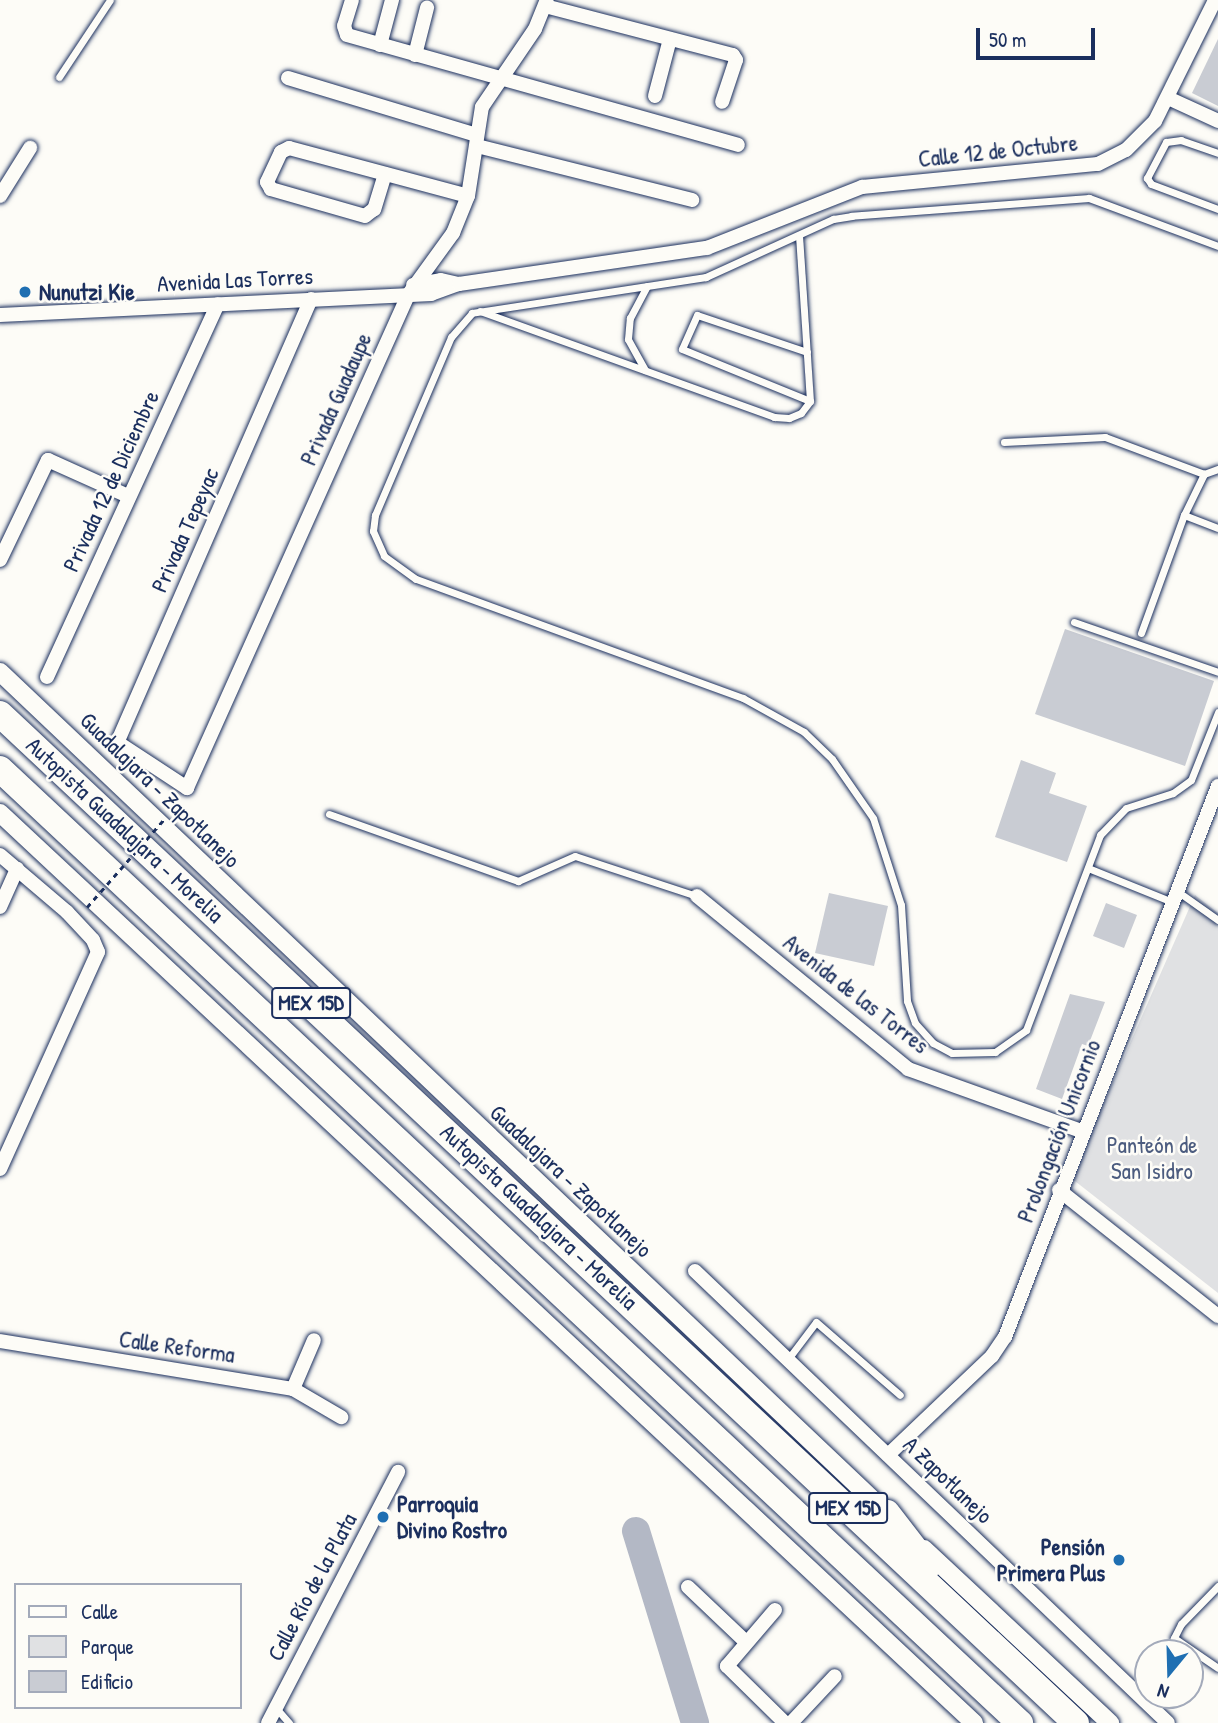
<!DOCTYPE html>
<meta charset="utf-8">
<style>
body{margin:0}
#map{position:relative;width:1218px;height:1723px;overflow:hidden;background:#fdfcf7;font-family:"Patrick Hand",sans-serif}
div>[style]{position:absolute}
.green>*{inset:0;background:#e0e1e3}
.river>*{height:28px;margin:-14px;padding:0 14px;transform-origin:14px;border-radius:14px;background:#b3b8c5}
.building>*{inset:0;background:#c9ccd3}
.roads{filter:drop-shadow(0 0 2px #1b2f5e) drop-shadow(0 0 2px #1b2f5e)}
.service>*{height:7px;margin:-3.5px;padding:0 3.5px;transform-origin:3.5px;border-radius:3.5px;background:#fdfcf7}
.minor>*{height:14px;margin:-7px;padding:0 7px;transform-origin:7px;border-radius:7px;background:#fdfcf7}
.tertiary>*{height:18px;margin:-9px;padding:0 9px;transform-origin:9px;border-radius:9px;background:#fdfcf7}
.motorway>*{height:26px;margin:-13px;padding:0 13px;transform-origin:13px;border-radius:13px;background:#fdfcf7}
.path-bridge>*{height:2.5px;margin-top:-1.25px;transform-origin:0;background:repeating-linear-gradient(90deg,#1b2f5e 0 5px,transparent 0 10px)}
.dots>*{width:19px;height:19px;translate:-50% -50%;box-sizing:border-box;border:4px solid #fdfcf7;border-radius:50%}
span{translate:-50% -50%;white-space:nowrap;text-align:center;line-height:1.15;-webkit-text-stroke:5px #fdfcf7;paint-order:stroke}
.shield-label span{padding:2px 5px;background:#fdfcf7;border:2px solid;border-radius:5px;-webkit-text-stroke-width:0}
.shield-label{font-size:21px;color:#1b2f5e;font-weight:700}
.street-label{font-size:23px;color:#1b2f5e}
.poi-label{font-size:23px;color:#1b2f5e;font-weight:700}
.left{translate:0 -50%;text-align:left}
.right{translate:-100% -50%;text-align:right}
.park-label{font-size:23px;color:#4c5c7f}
.legend{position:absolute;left:14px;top:1583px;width:228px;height:126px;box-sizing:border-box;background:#fdfcf7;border:2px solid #a3aaba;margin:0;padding:9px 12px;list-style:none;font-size:21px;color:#1b2f5e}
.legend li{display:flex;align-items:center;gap:14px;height:35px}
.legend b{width:35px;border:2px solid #a3aaba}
.north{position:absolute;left:1134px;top:1639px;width:70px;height:70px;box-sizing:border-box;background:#fdfcf7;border:2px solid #a3aaba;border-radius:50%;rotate:199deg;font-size:19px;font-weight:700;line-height:28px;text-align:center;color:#1b2f5e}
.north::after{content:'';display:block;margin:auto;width:24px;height:32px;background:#1f6fb2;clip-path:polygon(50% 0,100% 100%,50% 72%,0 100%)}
.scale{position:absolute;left:976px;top:28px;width:119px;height:32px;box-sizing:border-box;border:4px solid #1b2f5e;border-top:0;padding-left:9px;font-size:21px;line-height:24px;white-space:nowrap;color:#1b2f5e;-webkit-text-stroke:5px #fdfcf7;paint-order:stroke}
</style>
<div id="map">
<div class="green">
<i style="clip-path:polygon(1195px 895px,1218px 913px,1218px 1293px,1071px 1178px)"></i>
</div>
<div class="river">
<i style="left:636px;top:1531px;width:201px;rotate:72.9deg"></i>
</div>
<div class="building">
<i style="clip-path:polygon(1218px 39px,1218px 106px,1192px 93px)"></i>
<i style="clip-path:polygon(1065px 629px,1214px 681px,1185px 766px,1035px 714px)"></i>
<i style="clip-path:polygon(1021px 760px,1056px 773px,1049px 793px,1087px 806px,1067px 862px,995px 837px)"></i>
<i style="clip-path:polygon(829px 893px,888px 906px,874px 966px,815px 953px)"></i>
<i style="clip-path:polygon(1106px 903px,1137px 915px,1124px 948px,1093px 936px)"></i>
<i style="clip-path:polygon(1070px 994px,1105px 1002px,1088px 1046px,1082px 1044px,1062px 1099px,1036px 1089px)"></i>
</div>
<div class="roads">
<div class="service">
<i style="left:59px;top:77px;width:92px;rotate:-56.5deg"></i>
<i style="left:1218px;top:153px;width:39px;rotate:-161deg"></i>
<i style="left:1181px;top:140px;width:15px;rotate:172deg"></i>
<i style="left:1166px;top:142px;width:41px;rotate:117.8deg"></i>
<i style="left:1147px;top:178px;width:7px;rotate:56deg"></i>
<i style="left:1151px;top:184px;width:72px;rotate:20.5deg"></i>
<i style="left:1218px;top:246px;width:138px;rotate:-159.6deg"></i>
<i style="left:1089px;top:198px;width:238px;rotate:175.7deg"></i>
<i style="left:852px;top:216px;width:19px;rotate:171deg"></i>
<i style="left:833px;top:219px;width:140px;rotate:155.5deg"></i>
<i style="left:706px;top:277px;width:237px;rotate:171.3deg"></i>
<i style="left:472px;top:313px;width:32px;rotate:131deg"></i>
<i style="left:451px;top:337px;width:194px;rotate:113.1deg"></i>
<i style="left:375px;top:515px;width:16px;rotate:97deg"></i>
<i style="left:373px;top:531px;width:27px;rotate:66deg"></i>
<i style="left:384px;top:556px;width:39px;rotate:36deg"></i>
<i style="left:416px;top:579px;width:348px;rotate:20deg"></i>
<i style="left:743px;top:698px;width:70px;rotate:29.1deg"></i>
<i style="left:804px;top:732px;width:39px;rotate:44deg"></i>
<i style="left:832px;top:759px;width:72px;rotate:55.2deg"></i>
<i style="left:873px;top:818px;width:91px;rotate:72.2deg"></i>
<i style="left:901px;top:905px;width:96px;rotate:86.4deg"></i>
<i style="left:907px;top:1001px;width:23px;rotate:70deg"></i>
<i style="left:915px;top:1023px;width:27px;rotate:48deg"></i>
<i style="left:933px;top:1043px;width:21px;rotate:28deg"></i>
<i style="left:952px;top:1053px;width:43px;rotate:-1.3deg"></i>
<i style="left:995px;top:1052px;width:38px;rotate:-35deg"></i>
<i style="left:1026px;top:1030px;width:209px;rotate:-69.2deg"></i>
<i style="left:1100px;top:835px;width:37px;rotate:-46deg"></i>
<i style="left:1126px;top:808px;width:49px;rotate:-17.7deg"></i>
<i style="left:1173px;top:793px;width:22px;rotate:-36deg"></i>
<i style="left:1191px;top:780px;width:73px;rotate:-68.3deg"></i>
<i style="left:480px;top:311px;width:313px;rotate:19.8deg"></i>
<i style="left:774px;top:417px;width:15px;rotate:4deg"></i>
<i style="left:789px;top:418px;width:13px;rotate:-23deg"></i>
<i style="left:801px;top:413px;width:15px;rotate:-53deg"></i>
<i style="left:810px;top:401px;width:165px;rotate:-93.8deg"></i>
<i style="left:807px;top:352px;width:116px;rotate:-161.4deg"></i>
<i style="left:697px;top:315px;width:37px;rotate:114deg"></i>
<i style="left:682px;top:349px;width:138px;rotate:22.1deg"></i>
<i style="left:645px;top:370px;width:35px;rotate:-119deg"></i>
<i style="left:628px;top:339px;width:21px;rotate:-85deg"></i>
<i style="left:630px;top:318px;width:36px;rotate:-62deg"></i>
<i style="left:1004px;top:442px;width:101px;rotate:-2.8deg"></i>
<i style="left:1105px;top:437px;width:106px;rotate:20.5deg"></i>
<i style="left:1184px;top:515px;width:36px;rotate:21deg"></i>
<i style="left:1074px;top:622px;width:152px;rotate:19.1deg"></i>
<i style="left:1141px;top:633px;width:126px;rotate:-70deg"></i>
<i style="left:1184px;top:515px;width:46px;rotate:-64deg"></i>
<i style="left:1204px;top:474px;width:15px;rotate:-20deg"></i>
<i style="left:329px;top:814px;width:201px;rotate:19.5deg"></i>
<i style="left:518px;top:881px;width:62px;rotate:-23.7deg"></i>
<i style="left:575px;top:856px;width:128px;rotate:18.2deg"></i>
<i style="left:1088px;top:868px;width:91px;rotate:22deg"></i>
<i style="left:1177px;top:891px;width:50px;rotate:35.3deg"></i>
<i style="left:788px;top:1359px;width:46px;rotate:-52.9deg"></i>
<i style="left:816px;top:1322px;width:111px;rotate:41deg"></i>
<i style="left:1218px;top:1586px;width:53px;rotate:134.2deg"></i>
<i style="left:1181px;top:1624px;width:16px;rotate:117deg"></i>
<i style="left:1174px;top:1638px;width:53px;rotate:34.3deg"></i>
<i style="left:276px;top:1708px;width:20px;rotate:49deg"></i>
</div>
<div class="minor">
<i style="left:352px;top:0;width:27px;rotate:107deg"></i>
<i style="left:344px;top:26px;width:9px;rotate:72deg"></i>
<i style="left:347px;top:35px;width:406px;rotate:15.7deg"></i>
<i style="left:545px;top:6px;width:194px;rotate:14.6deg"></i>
<i style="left:733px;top:55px;width:6px;rotate:59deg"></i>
<i style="left:736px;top:60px;width:44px;rotate:108.4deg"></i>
<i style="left:380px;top:45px;width:47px;rotate:-75.1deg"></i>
<i style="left:415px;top:55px;width:49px;rotate:-75.7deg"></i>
<i style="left:288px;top:78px;width:197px;rotate:16.8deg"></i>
<i style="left:655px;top:96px;width:59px;rotate:-75.3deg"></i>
<i style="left:1168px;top:98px;width:55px;rotate:24.7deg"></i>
<i style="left:477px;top:146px;width:222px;rotate:14.1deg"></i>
<i style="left:385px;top:174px;width:37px;rotate:107deg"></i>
<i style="left:374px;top:209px;width:11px;rotate:142deg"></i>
<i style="left:365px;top:216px;width:98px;rotate:-164deg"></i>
<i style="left:271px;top:189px;width:8px;rotate:-120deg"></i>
<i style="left:267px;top:182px;width:33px;rotate:-65deg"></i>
<i style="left:281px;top:152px;width:9px;rotate:-27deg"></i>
<i style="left:289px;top:148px;width:185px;rotate:15deg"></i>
<i style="left:0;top:196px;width:57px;rotate:-58deg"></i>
<i style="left:413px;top:285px;width:28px;rotate:-10deg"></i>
<i style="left:441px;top:280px;width:18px;rotate:13deg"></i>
<i style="left:311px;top:299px;width:484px;rotate:113.6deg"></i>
<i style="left:117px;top:742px;width:84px;rotate:33.3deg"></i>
<i style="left:187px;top:788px;width:540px;rotate:-65.85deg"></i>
<i style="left:408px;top:295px;width:77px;rotate:-54deg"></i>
<i style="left:453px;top:233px;width:40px;rotate:-68deg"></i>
<i style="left:468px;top:196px;width:90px;rotate:-81.1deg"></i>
<i style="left:482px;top:107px;width:94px;rotate:-55.8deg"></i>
<i style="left:535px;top:29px;width:31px;rotate:-68deg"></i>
<i style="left:0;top:315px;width:432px;rotate:-2.8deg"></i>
<i style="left:431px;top:294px;width:30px;rotate:-20deg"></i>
<i style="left:459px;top:284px;width:251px;rotate:-8.3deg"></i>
<i style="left:707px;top:248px;width:167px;rotate:-21.5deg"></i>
<i style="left:862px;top:187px;width:237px;rotate:-5.6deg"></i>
<i style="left:1098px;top:164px;width:31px;rotate:-27deg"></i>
<i style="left:1126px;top:150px;width:41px;rotate:-45deg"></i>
<i style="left:1155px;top:121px;width:135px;rotate:-63.6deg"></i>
<i style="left:0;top:560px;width:111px;rotate:-64.4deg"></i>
<i style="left:48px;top:460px;width:88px;rotate:24.2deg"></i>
<i style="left:47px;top:677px;width:410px;rotate:-65.4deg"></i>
<i style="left:0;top:855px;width:88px;rotate:40.4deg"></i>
<i style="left:67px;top:912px;width:38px;rotate:47deg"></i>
<i style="left:93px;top:940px;width:13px;rotate:67deg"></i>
<i style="left:98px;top:952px;width:238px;rotate:114.3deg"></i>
<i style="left:697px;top:896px;width:273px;rotate:39.3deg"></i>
<i style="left:908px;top:1069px;width:184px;rotate:19.7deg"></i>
<i style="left:0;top:907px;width:42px;rotate:-65.9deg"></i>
<i style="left:1059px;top:1190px;width:203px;rotate:38.4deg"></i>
<i style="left:695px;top:1271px;width:654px;rotate:43.7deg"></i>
<i style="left:0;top:1341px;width:297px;rotate:9.3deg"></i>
<i style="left:293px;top:1389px;width:56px;rotate:30.3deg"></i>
<i style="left:293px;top:1389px;width:53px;rotate:-66.8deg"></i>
<i style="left:888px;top:1455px;width:144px;rotate:-43.6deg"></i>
<i style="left:992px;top:1356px;width:23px;rotate:-56deg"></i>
<i style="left:1005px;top:1337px;width:591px;rotate:-68.86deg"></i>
<i style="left:688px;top:1587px;width:79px;rotate:43.5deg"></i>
<i style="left:775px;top:1610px;width:74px;rotate:130.6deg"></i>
<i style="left:727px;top:1666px;width:81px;rotate:44.5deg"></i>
<i style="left:268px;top:1723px;width:283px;rotate:-62.6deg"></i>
<i style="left:791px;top:1723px;width:64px;rotate:-46.9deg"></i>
</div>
<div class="tertiary">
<i style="left:0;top:672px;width:1232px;rotate:43.49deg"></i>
<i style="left:0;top:813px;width:1333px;rotate:43.05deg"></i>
<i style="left:924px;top:1549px;width:255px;rotate:43.1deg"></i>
</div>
<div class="motorway">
<i style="left:0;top:714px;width:1475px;rotate:43.16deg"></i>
<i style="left:0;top:769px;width:1397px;rotate:43.09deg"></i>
<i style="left:887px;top:1513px;width:67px;rotate:52.3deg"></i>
</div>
</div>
<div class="path-bridge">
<i style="left:87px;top:907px;width:120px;rotate:-48.7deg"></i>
</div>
<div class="dots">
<i style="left:25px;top:292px;background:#1f6fb2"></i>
<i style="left:383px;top:1517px;background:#1f6fb2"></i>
<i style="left:1119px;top:1560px;background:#1f6fb2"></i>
</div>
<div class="shield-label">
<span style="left:311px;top:1003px">MEX 15D</span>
<span style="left:848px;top:1508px">MEX 15D</span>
</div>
<div class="street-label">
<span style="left:998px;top:151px;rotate:-6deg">Calle 12 de Octubre</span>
<span style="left:235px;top:280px;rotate:-3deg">Avenida Las Torres</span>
<span style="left:336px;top:399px;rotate:-66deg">Privada Guadaupe</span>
<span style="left:111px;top:481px;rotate:-65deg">Privada 12 de Diciembre</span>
<span style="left:185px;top:530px;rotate:-66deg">Privada Tepeyac</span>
<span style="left:160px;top:790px;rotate:44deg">Guadalajara - Zapotlanejo</span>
<span style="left:125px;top:830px;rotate:43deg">Autopista Guadalajara - Morelia</span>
<span style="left:856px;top:994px;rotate:38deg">Avenida de las Torres</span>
<span style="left:1059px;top:1131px;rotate:-69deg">Prolongación Unicornio</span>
<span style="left:571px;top:1181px;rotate:43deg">Guadalajara - Zapotlanejo</span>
<span style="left:539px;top:1217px;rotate:43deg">Autopista Guadalajara - Morelia</span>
<span style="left:177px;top:1347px;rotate:8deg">Calle Reforma</span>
<span style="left:948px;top:1480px;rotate:44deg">A Zapotlanejo</span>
<span style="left:312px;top:1587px;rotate:-62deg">Calle Río de la Plata</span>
</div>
<div class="poi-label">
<span class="left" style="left:39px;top:292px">Nunutzi Kie</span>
<span class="left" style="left:397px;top:1517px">Parroquia<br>Divino Rostro</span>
<span class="right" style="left:1105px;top:1560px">Pensión<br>Primera Plus</span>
</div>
<div class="park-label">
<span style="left:1152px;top:1158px">Panteón de<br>San Isidro</span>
</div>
<ul class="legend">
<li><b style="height:9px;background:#fdfcf7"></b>Calle</li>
<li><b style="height:19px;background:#e0e1e3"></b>Parque</li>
<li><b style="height:19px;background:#c9ccd3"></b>Edificio</li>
</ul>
<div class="north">N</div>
<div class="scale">50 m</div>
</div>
